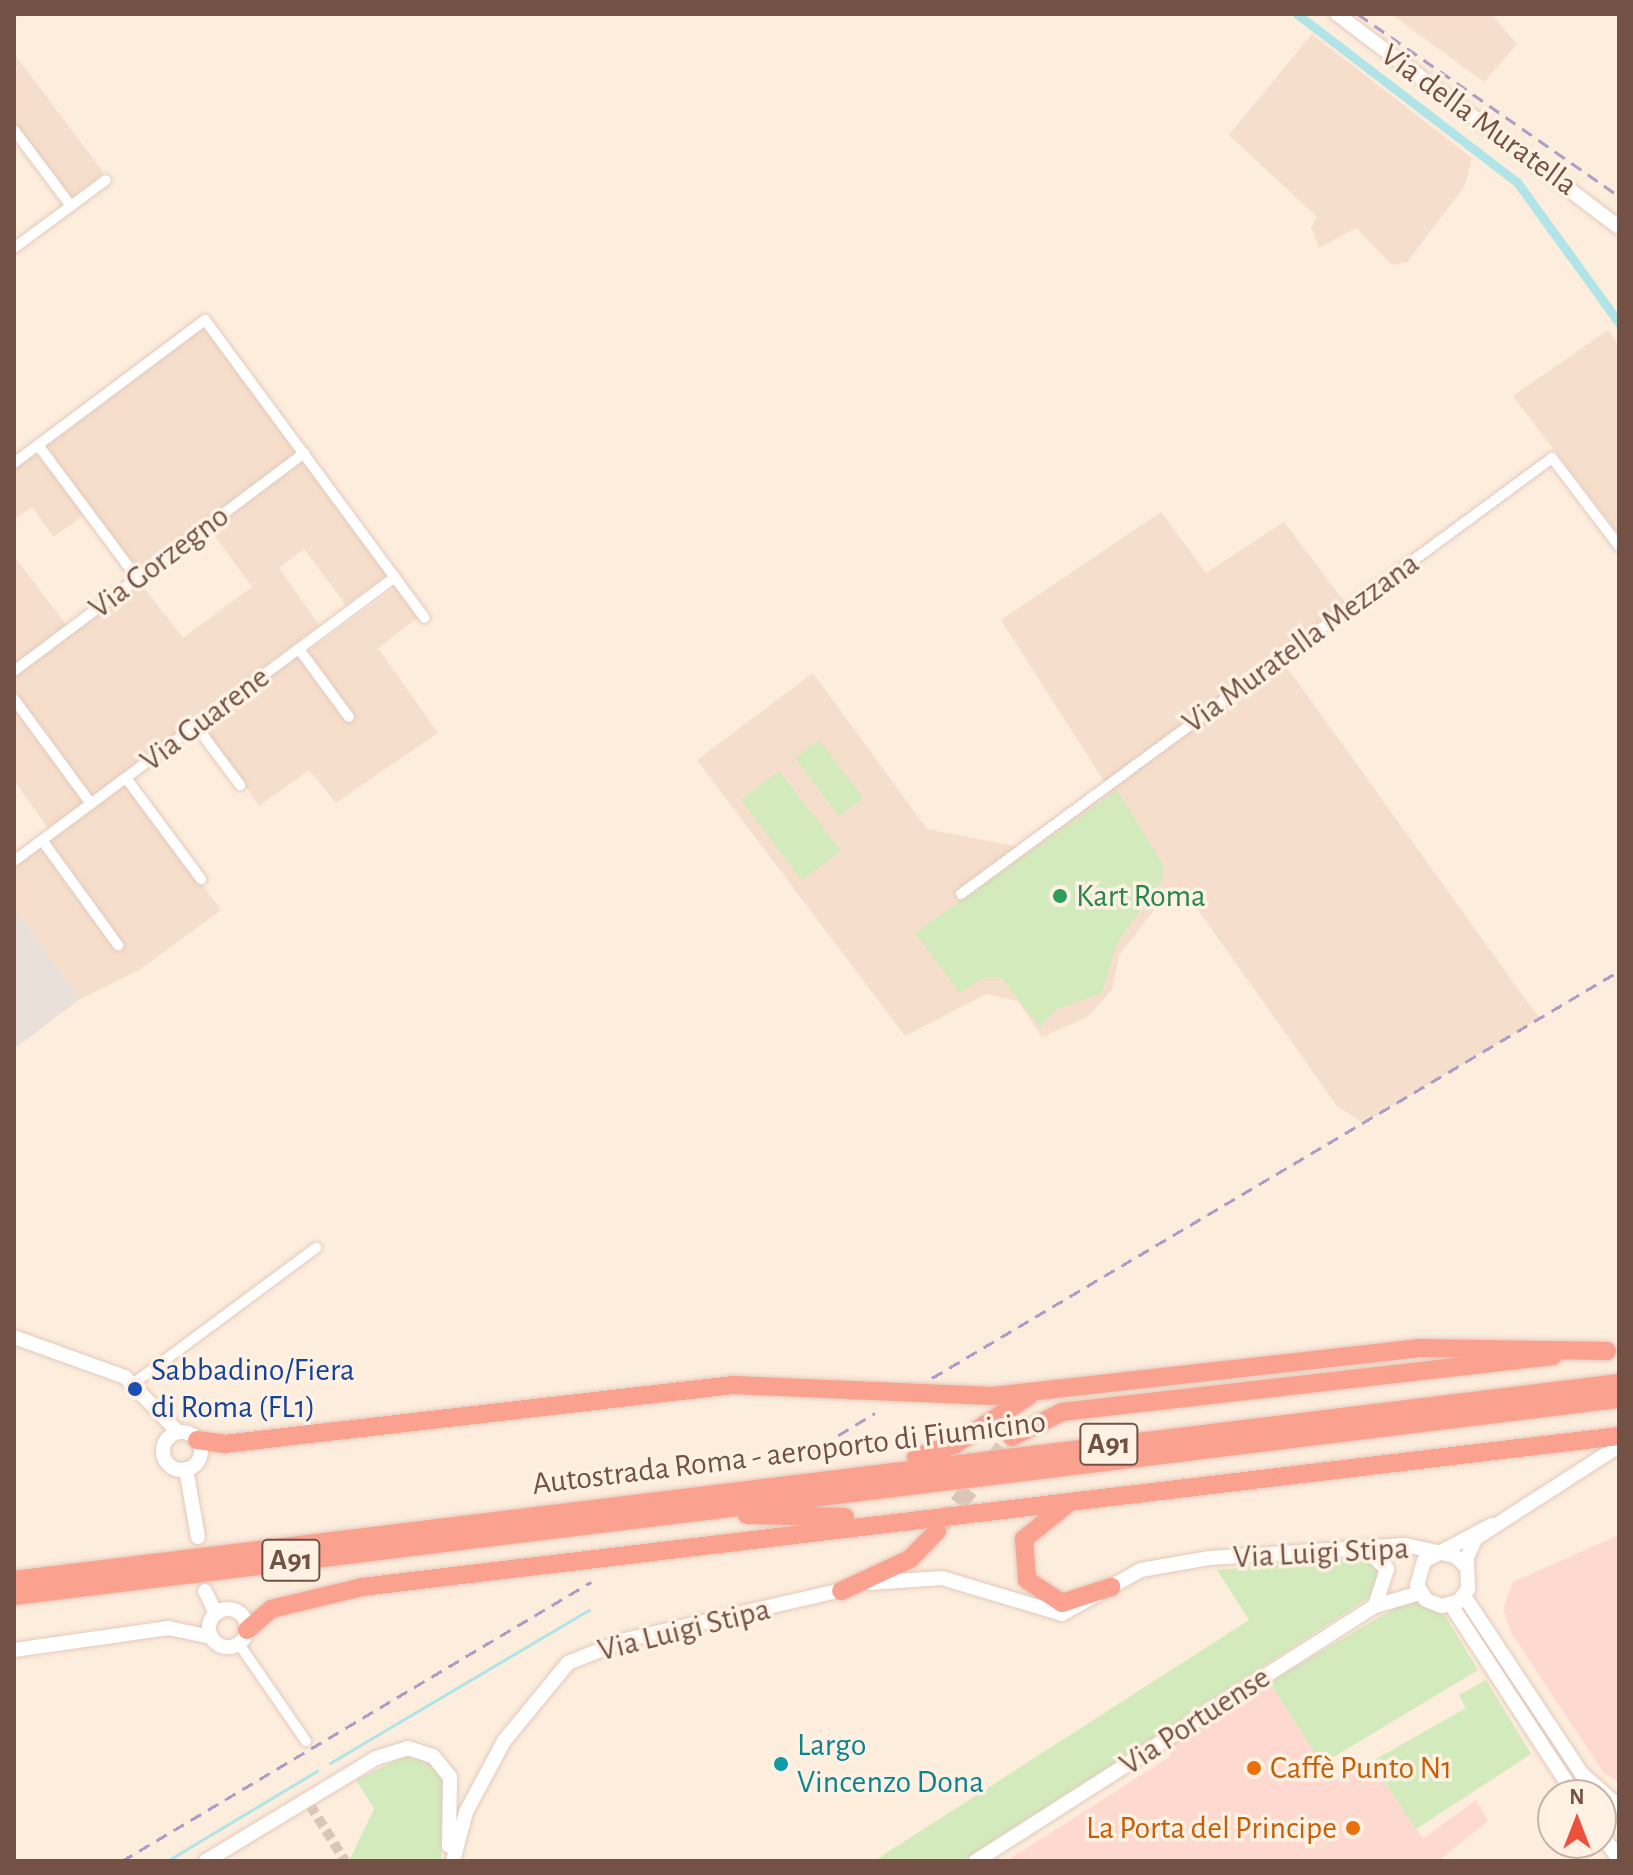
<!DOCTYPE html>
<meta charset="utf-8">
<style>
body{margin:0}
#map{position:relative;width:1633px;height:1875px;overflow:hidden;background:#fdeddd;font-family:"Alegreya Sans",sans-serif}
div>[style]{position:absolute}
.residential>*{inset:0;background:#f5decb}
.commercial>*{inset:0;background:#fed9d0}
.industrial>*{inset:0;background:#eae0da}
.green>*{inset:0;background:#d3eabc}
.stream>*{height:3px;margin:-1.5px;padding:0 1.5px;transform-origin:1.5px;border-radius:1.5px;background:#b1e4e7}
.canal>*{height:9px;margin:-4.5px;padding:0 4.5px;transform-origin:4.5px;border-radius:4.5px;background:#b1e4e7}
.street-tunnel>*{height:10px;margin-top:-5px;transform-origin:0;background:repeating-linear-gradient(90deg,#dac6b7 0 10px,transparent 0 15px)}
.highway-tunnel>*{height:18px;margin-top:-9px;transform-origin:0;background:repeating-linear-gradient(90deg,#dac6b7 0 18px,transparent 0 27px)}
.roads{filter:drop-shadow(0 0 2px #e3cabc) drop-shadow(0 0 2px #e3cabc)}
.street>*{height:10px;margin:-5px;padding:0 5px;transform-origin:5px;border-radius:5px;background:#fff}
.secondary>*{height:14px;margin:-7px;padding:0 7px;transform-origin:7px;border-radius:7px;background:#fff}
.secondary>.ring{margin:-7px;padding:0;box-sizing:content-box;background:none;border:14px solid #fff;border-radius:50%}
.highway>*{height:18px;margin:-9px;padding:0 9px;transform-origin:9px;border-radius:9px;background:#fba190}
.rail>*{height:3px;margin-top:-1.5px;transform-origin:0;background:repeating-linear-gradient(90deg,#af9dc5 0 12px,transparent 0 20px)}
.dots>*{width:22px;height:22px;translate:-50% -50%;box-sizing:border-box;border:4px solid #fff2e4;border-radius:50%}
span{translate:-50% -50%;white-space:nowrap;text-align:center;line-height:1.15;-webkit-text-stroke:7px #fff2e4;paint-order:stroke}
.shield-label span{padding:2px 6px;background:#fff2e4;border:2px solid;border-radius:6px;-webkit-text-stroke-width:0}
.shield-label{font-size:30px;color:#735145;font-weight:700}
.street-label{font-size:32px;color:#735145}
.leisure-label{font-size:32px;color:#27864d}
.left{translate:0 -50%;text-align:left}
.transit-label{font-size:32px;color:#164399}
.culture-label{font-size:32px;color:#0d838f}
.food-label{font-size:32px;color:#c56008}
.right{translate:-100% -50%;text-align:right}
.frame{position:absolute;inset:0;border:16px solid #735145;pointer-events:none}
.north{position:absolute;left:1537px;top:1779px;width:80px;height:80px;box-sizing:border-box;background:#fff2e4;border:2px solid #c7b2a4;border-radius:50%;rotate:0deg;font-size:22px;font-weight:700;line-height:32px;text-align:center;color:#735145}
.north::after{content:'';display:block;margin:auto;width:28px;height:36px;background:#ee513b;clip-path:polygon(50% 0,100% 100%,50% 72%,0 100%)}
</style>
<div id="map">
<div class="residential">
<i style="clip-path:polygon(1391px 14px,1491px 14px,1517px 44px,1484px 82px)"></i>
<i style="clip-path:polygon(1312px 34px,1472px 158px,1465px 186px,1407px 262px,1392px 265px,1356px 228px,1319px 248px,1311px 227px,1317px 217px,1229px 135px)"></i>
<i style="clip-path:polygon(15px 55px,104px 173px,71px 198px,14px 122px)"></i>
<i style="clip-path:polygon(204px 326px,298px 452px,138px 573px,44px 444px)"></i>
<i style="clip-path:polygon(1608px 330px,1619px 346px,1619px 535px,1513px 396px)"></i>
<i style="clip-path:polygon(34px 452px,86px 513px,54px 537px,32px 507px,14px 519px,14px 467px)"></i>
<i style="clip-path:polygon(303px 460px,388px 574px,346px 605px,304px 549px,279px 568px,319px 625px,92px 797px,14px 692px,14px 676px,141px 584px,183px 638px,252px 587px,210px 529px)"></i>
<i style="clip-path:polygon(1161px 512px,1206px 573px,1284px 522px,1349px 608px,1281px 659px,1539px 1018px,1364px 1123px,1337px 1106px,1184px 890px,1170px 890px,1119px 955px,1112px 990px,1087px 1017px,1042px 1037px,1018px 1001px,986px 994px,905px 1036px,697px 760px,813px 673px,927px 829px,1024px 848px,1107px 786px,1001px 620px)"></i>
<i style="clip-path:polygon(14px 556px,67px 626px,14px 666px)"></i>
<i style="clip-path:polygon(398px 586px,420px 616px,378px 648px,438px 733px,336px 803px,309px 770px,259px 806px,205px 728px,298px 654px,349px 722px,355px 717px,307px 652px)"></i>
<i style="clip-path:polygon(14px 705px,85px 801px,48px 828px,14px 780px)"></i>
<i style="clip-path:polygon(127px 784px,221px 910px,139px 970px,80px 999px,14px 908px,14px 866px)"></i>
</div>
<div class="commercial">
<i style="clip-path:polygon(1619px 1535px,1619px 1783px,1603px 1772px,1512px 1634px,1503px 1609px,1513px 1582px)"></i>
<i style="clip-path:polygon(1269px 1682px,1333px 1781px,1371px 1762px,1423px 1839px,1476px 1800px,1488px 1821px,1438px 1861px,1006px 1861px,1171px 1756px,1166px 1747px)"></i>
</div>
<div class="industrial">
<i style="clip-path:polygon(14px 908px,80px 999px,14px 1049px)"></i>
</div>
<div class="green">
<i style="clip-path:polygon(819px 740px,863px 798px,839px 816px,795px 758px)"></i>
<i style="clip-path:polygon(779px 771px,841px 851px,802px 880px,741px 800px)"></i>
<i style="clip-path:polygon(1117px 790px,1164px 866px,1161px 882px,1117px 943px,1102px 993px,1057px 1009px,1040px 1027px,1001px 977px,985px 977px,960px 993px,915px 933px)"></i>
<i style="clip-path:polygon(1368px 1557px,1377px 1571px,1376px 1593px,963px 1861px,874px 1861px,1249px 1620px,1217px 1570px)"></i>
<i style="clip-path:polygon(1410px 1599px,1444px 1614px,1478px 1670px,1322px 1764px,1269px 1682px)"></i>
<i style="clip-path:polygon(1486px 1680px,1531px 1754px,1416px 1829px,1371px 1762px,1466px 1708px,1459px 1695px)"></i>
<i style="clip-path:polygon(405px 1756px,432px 1763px,443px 1780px,441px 1861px,349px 1861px,374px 1809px,356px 1780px)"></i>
</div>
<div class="stream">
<i style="left:330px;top:1763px;width:301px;rotate:-30.6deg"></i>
<i style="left:167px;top:1861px;width:175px;rotate:-31deg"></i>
</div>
<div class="canal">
<i style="left:1297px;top:14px;width:277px;rotate:37.4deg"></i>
<i style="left:1517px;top:182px;width:174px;rotate:54.1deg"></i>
</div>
<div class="street-tunnel">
<i style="left:310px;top:1805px;width:66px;rotate:58deg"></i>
</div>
<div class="highway-tunnel">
<i style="left:941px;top:1525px;width:113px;rotate:-51.1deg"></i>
</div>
<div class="roads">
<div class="street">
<i style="left:14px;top:130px;width:95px;rotate:53.1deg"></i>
<i style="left:14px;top:248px;width:114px;rotate:-36.5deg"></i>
<i style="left:38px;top:445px;width:167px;rotate:53.3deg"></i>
<i style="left:14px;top:463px;width:239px;rotate:-36.8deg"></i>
<i style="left:205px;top:320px;width:370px;rotate:53.6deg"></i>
<i style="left:299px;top:649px;width:84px;rotate:53.7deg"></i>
<i style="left:14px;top:671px;width:363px;rotate:-36.9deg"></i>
<i style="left:14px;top:699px;width:130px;rotate:53.7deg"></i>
<i style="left:196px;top:726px;width:74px;rotate:53.3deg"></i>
<i style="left:126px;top:778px;width:126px;rotate:53.4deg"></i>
<i style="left:42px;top:840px;width:130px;rotate:54.1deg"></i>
<i style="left:14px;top:861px;width:475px;rotate:-36.7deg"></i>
<i style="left:961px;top:894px;width:734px;rotate:-36.42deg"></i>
<i style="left:1552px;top:458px;width:111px;rotate:52.7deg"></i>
<i style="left:134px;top:1383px;width:227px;rotate:-36.6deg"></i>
<i style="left:239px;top:1644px;width:118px;rotate:55.4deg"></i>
</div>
<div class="secondary">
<i style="left:1337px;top:14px;width:353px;rotate:37.1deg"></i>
<i style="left:14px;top:1337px;width:118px;rotate:19.8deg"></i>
<i style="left:125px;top:1377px;width:76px;rotate:46.1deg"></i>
<i class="ring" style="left:163px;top:1432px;width:24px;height:24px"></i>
<i style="left:186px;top:1469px;width:69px;rotate:80deg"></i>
<i style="left:1492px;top:1525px;width:77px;rotate:152.1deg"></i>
<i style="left:1424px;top:1561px;width:25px;rotate:106deg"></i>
<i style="left:1417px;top:1585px;width:17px;rotate:59deg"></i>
<i style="left:1426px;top:1600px;width:17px;rotate:21deg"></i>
<i style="left:1442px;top:1606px;width:18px;rotate:-16deg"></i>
<i style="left:1459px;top:1601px;width:15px;rotate:-53deg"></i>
<i style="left:1468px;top:1589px;width:32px;rotate:-92deg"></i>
<i style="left:1467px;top:1557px;width:21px;rotate:-65deg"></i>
<i style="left:1476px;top:1538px;width:170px;rotate:-32.8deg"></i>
<i style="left:1365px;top:1549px;width:30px;rotate:42deg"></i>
<i style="left:1387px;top:1569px;width:39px;rotate:108deg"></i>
<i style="left:870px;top:1583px;width:72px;rotate:-4deg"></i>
<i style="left:942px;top:1578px;width:125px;rotate:16.7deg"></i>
<i style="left:1062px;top:1614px;width:90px;rotate:-29.1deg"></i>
<i style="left:1141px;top:1570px;width:70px;rotate:-9.9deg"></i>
<i style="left:1210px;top:1558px;width:195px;rotate:-3.8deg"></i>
<i style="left:1405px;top:1545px;width:51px;rotate:12.4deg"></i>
<i style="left:1455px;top:1556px;width:16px;rotate:43deg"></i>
<i style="left:205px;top:1591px;width:25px;rotate:64deg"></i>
<i style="left:1464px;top:1596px;width:212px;rotate:56.5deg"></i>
<i style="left:1581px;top:1773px;width:51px;rotate:41.8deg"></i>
<i style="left:1451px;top:1605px;width:227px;rotate:56.9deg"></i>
<i class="ring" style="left:209px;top:1609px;width:24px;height:24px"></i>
<i style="left:14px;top:1650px;width:156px;rotate:-8.1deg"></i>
<i style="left:168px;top:1628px;width:44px;rotate:11.8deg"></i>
<i style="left:1601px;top:1833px;width:32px;rotate:56deg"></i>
<i style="left:206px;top:1861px;width:199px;rotate:-31.2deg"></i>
<i style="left:376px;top:1758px;width:34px;rotate:-17deg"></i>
<i style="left:408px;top:1748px;width:26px;rotate:18deg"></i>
<i style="left:433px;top:1756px;width:27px;rotate:51deg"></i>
<i style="left:450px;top:1777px;width:69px;rotate:90.8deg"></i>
<i style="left:453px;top:1861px;width:51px;rotate:-75.1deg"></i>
<i style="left:466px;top:1812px;width:81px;rotate:-61.8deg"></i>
<i style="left:504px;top:1741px;width:101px;rotate:-50.6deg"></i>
<i style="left:568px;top:1663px;width:61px;rotate:-22deg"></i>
<i style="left:625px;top:1640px;width:231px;rotate:-13deg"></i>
<i style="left:976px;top:1861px;width:474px;rotate:-32.6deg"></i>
<i style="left:1375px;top:1606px;width:47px;rotate:-16.1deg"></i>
</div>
<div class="highway">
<i style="left:1012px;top:1437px;width:56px;rotate:-26.6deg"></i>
<i style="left:1062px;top:1412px;width:494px;rotate:-6.5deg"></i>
<i style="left:197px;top:1440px;width:27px;rotate:8deg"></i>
<i style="left:224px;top:1444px;width:512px;rotate:-6.61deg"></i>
<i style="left:733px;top:1385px;width:260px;rotate:2.4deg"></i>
<i style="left:993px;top:1396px;width:428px;rotate:-6.4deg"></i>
<i style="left:1418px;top:1348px;width:189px;rotate:0.9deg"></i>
<i style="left:916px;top:1457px;width:40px;rotate:-18deg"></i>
<i style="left:954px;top:1445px;width:90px;rotate:-33.2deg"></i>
<i style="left:1065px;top:1506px;width:53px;rotate:141.2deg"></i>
<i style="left:1024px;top:1539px;width:41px;rotate:85.8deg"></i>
<i style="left:1027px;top:1580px;width:42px;rotate:33.3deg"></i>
<i style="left:1062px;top:1603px;width:52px;rotate:-18.1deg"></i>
<i style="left:747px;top:1515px;width:98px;rotate:1.2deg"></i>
<i style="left:14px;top:1580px;width:1617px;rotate:-7deg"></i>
<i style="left:841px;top:1591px;width:76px;rotate:-24.9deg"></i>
<i style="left:910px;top:1559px;width:39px;rotate:-46deg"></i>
<i style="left:14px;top:1596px;width:1617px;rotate:-7deg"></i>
<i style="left:247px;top:1630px;width:32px;rotate:-41deg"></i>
<i style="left:271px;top:1609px;width:94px;rotate:-13.6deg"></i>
<i style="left:362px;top:1587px;width:1266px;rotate:-6.85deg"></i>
</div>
</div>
<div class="rail">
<i style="left:1358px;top:14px;width:318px;rotate:34.9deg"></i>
<i style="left:932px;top:1378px;width:799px;rotate:-30.64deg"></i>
<i style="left:804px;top:1456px;width:83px;rotate:-31.2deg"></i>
<i style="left:122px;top:1861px;width:546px;rotate:-30.75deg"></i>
</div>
<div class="dots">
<i style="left:1060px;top:896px;background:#2e9e5b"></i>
<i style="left:135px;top:1389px;background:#1a4fb4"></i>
<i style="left:781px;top:1764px;background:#0f9aa8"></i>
<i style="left:1254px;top:1768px;background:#e8710a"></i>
<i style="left:1353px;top:1828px;background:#e8710a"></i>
</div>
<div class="shield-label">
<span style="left:1109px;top:1444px">A91</span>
<span style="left:291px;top:1560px">A91</span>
</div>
<div class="street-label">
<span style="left:1479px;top:120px;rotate:36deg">Via della Muratella</span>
<span style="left:159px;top:562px;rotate:-37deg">Via Gorzegno</span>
<span style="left:1301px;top:643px;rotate:-36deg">Via Muratella Mezzana</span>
<span style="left:205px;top:719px;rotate:-37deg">Via Guarene</span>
<span style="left:789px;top:1453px;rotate:-7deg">Autostrada Roma - aeroporto di Fiumicino</span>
<span style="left:1321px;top:1553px;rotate:-3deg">Via Luigi Stipa</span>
<span style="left:684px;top:1630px;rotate:-14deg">Via Luigi Stipa</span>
<span style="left:1195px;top:1721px;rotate:-33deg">Via Portuense</span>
</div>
<div class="leisure-label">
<span class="left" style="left:1076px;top:896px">Kart Roma</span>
</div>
<div class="transit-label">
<span class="left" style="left:151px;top:1389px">Sabbadino/Fiera<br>di Roma (FL1)</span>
</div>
<div class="culture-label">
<span class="left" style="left:797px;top:1764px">Largo<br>Vincenzo Dona</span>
</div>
<div class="food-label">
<span class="left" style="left:1270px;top:1768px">Caffè Punto N1</span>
<span class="right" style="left:1337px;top:1828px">La Porta del Principe</span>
</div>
<div class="frame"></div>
<div class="north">N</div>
</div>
